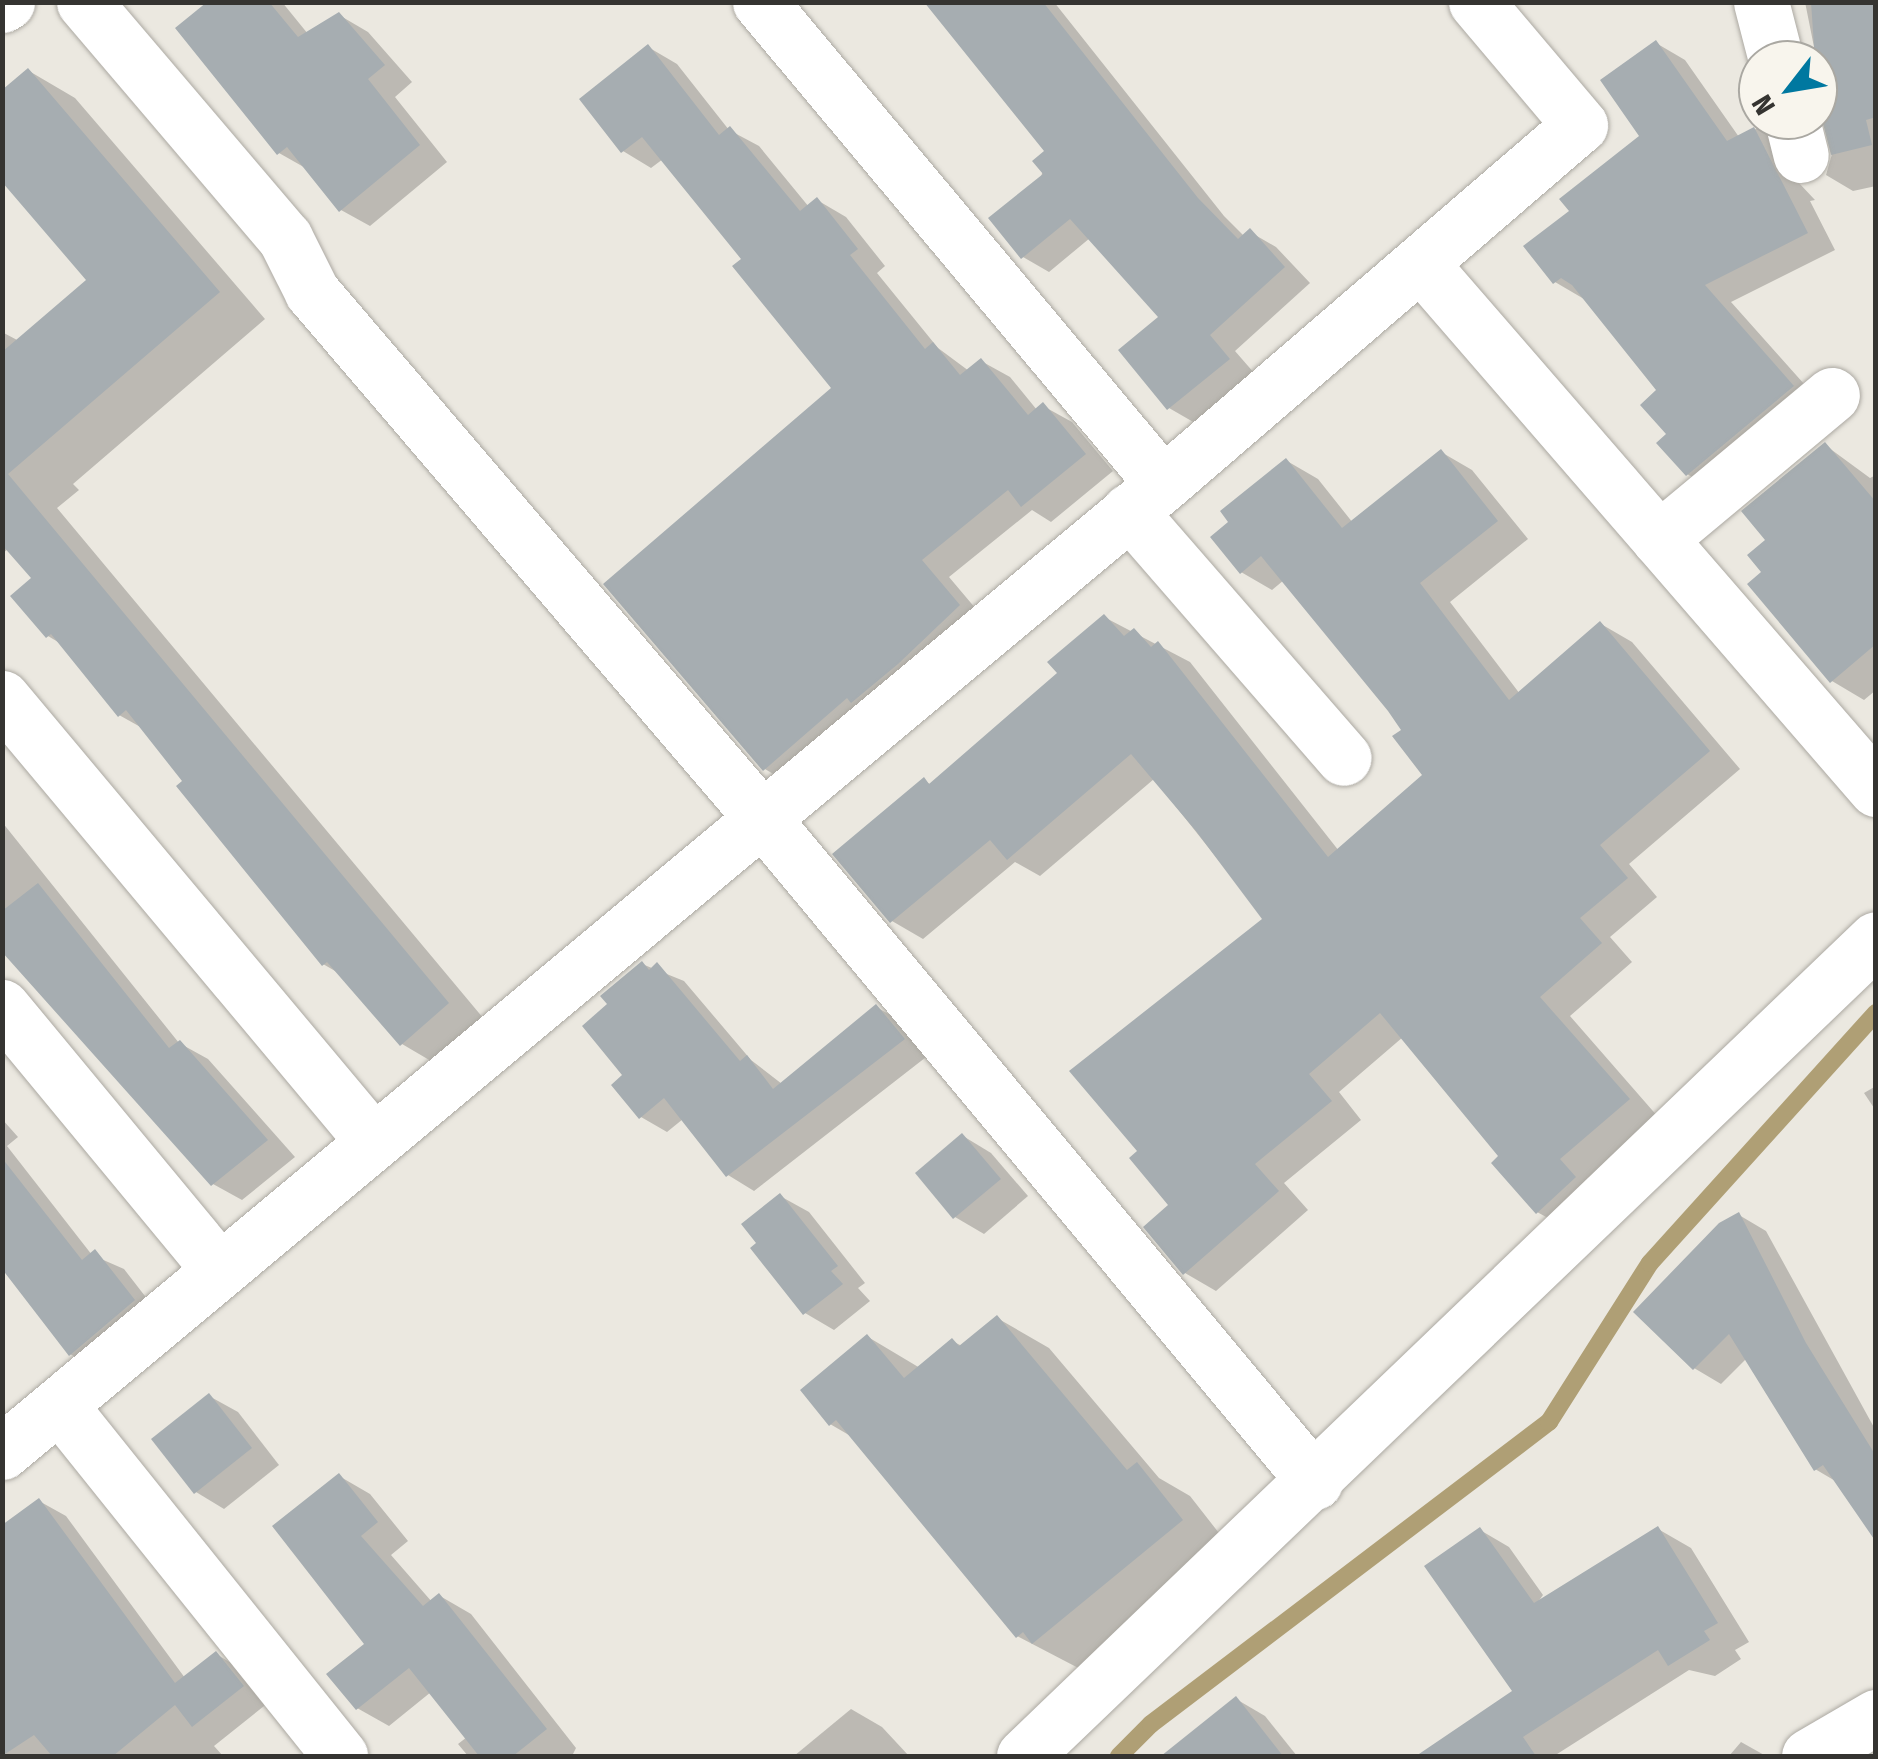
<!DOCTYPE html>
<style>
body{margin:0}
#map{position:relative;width:1878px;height:1759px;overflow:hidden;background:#ebe8e0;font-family:"Fira Sans Condensed",sans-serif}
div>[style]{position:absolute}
.shadow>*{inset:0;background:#0003}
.stream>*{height:18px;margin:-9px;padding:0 9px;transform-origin:9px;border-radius:9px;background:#af9f75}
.building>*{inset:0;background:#a6adb1}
.roads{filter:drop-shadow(0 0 2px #aca9a2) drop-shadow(0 0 2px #aca9a2)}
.street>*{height:55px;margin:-27.5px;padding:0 27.5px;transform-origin:27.5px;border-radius:27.5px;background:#fff}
.secondary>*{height:55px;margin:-27.5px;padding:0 27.5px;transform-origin:27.5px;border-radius:27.5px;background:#fff}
span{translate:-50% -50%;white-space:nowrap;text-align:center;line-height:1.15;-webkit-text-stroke:8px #f8f5ed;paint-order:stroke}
.frame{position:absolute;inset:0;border:5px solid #353431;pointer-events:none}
.north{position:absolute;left:1738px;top:40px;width:100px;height:100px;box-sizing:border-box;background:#f8f5ed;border:2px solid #aaa8a2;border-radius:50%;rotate:239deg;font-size:28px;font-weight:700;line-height:40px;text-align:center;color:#353431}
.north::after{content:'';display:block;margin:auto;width:35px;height:45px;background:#0078a0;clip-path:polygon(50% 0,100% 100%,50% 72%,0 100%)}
</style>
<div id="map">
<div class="shadow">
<i style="clip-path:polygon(211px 2px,282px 2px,308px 34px,339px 15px,368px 32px,412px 82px,395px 97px,447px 162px,370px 226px,341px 210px,309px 170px,279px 153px)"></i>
<i style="clip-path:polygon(926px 2px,1054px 2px,1224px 216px,1245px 237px,1250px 232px,1276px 247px,1310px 283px,1235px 351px,1255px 374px,1195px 423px,1169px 408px,1162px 317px,1090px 238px,1049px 272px,1023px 257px,1047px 151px)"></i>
<i style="clip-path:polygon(1805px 2px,1876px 2px,1876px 186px,1853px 191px,1826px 175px,1834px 147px)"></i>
<i style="clip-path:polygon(1656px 43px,1685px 60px,1739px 137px,1762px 126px,1790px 142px,1799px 183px,1815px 200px,1810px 201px,1835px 250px,1731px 302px,1821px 403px,1716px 491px,1687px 474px,1659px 391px,1584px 299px,1555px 282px,1572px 211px,1643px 137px)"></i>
<i style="clip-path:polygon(648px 47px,677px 64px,729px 130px,759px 146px,809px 207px,817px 200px,846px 217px,885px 266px,877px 273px,938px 348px,969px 371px,981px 361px,1010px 377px,1037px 410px,1043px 406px,1072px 422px,1113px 471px,1051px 522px,1032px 510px,949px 577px,987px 622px,793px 786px,765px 769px,834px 388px,745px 259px,663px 159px,651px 168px,623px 151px)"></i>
<i style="clip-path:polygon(29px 71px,75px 98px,265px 319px,73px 484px,79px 490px,57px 508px,494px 1031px,448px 1071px,402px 1044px,342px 975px,323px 964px,144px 729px,119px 715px,63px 645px,48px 636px,34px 578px,9px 548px,2px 554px,2px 332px,19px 341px,90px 280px)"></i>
<i style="clip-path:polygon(1825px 445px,1870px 478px,1876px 475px,1876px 690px,1864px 700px,1832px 681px,1765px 572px,1769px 540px)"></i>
<i style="clip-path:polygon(1441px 452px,1472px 470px,1528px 539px,1450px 602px,1520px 694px,1601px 624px,1632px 642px,1740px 769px,1629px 864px,1657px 897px,1610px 937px,1632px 962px,1570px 1016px,1659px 1118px,1568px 1229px,1537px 1212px,1502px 1156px,1403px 1037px,1339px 1092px,1361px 1120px,1284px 1183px,1308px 1210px,1216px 1291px,1185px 1273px,1172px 1205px,1141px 1152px,1266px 920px,1154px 779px,1040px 876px,1015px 862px,923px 939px,892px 921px,924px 780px,931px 785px,1060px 674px,1104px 617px,1190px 662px,1339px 851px,1425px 775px,1405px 730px,1284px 580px,1272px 590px,1241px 572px,1232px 522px,1287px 461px,1318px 479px,1353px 523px)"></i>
<i style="clip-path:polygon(2px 822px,179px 1043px,208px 1059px,295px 1157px,242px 1200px,213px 1184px,2px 937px)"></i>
<i style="clip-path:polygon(642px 964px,684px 981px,751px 1060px,782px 1084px,876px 1007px,903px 1022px,930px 1054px,754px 1191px,728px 1175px,683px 1119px,667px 1132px,641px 1117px,611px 1004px)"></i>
<i style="clip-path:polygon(1876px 1086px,1876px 1111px,1864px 1093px)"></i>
<i style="clip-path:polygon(2px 1119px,18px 1137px,7px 1146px,92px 1255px,124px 1269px,162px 1318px,99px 1370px,70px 1354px,2px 1268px)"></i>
<i style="clip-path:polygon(963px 1136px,991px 1153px,1028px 1196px,984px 1234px,955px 1217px)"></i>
<i style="clip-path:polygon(780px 1196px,809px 1212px,865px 1283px,858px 1288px,870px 1301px,834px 1330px,805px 1313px)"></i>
<i style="clip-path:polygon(1739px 1215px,1766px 1231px,1876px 1431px,1876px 1537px,1837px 1482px,1815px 1469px,1747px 1358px,1721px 1384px,1694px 1368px)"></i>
<i style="clip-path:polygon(997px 1318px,1049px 1348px,1159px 1478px,1190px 1496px,1233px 1551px,1086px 1672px,1017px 1636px,854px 1438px,830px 1424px,868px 1337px,920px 1368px,952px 1341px,962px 1346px)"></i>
<i style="clip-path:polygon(209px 1396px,238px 1412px,279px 1465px,224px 1509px,196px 1492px)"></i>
<i style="clip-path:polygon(339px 1476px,370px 1494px,408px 1541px,391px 1555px,432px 1602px,440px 1596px,471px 1614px,576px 1748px,572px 1756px,468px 1756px,458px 1744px,467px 1737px,431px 1692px,389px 1726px,357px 1708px,367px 1644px)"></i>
<i style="clip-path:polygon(39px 1501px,66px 1516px,185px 1678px,216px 1654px,243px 1670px,269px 1702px,214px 1746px,223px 1756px,2px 1756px,2px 1575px)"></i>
<i style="clip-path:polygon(1658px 1529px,1691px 1548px,1749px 1642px,1735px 1650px,1741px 1659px,1715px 1676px,1689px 1670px,1554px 1756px,1459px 1756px,1447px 1738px,1515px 1692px,1480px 1530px,1509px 1547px,1543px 1595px,1535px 1606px)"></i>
<i style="clip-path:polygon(1236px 1699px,1265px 1716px,1297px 1756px,1197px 1756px,1184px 1741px)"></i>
<i style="clip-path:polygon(851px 1709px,882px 1727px,909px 1756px,794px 1756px)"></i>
<i style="clip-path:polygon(1741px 1742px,1766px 1756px,1729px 1756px)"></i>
</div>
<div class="stream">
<i style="left:1119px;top:1756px;width:45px;rotate:-45deg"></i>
<i style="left:1151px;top:1724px;width:500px;rotate:-37.2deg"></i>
<i style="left:1549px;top:1422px;width:188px;rotate:-57.6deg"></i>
<i style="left:1650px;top:1263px;width:337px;rotate:-47.9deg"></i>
</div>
<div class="building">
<i style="clip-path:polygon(207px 2px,269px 2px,298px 37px,339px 12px,385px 65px,368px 79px,420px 145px,339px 212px,287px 147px,277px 155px,175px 28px)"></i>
<i style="clip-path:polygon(924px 2px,1043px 2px,1198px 198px,1238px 239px,1250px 228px,1285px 267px,1210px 335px,1230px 359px,1167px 410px,1118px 350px,1158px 317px,1070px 219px,1021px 259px,988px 218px,1043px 174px,1032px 161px,1044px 151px)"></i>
<i style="clip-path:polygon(1811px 2px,1876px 2px,1876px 117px,1866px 120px,1872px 145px,1831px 155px,1818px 104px)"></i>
<i style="clip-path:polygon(1656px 40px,1727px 141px,1754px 127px,1808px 233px,1705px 285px,1794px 386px,1686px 476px,1656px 443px,1666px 434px,1640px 405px,1656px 390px,1572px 285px,1561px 278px,1553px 284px,1523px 246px,1569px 211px,1559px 199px,1639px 136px,1600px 80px)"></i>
<i style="clip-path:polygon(648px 44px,719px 135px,730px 126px,800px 211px,817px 197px,858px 249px,850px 255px,925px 349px,933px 342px,960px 375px,981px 358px,1028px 415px,1043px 402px,1086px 454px,1021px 507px,1008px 490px,922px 560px,960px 605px,898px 664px,851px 703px,847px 698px,763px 771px,603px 584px,831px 388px,732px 266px,741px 259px,642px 137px,621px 153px,579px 99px)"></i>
<i style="clip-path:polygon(28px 68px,220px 292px,8px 474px,449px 1003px,400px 1046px,327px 962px,322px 966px,176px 786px,182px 781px,126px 710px,118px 717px,51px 634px,46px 638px,10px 596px,31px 578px,2px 545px,2px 352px,86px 280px,2px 182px,2px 90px)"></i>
<i style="clip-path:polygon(1825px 442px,1876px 502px,1876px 644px,1830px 683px,1747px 584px,1761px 572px,1747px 555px,1765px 540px,1741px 511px)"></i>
<i style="clip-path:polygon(1441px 449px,1498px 521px,1420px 583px,1509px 700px,1600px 621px,1710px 751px,1600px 845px,1628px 878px,1580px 918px,1602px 943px,1540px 997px,1630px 1099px,1560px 1159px,1576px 1177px,1536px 1214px,1491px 1163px,1498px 1156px,1380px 1013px,1309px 1074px,1332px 1101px,1255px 1164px,1279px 1191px,1183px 1275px,1143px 1227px,1168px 1205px,1129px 1158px,1137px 1151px,1069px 1071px,1262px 919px,1196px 831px,1131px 754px,1007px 860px,990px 840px,890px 923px,832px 854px,924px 777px,929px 784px,1057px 673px,1047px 662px,1104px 614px,1124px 636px,1134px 628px,1151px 647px,1158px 641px,1328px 857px,1422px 775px,1392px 736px,1401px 730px,1388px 711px,1261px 556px,1240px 574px,1210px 537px,1228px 522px,1220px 511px,1286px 458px,1342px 528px)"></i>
<i style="clip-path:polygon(38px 883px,169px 1048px,180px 1040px,268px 1140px,211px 1186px,2px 952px,2px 911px)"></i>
<i style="clip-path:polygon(642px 961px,649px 970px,657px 962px,740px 1061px,747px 1055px,773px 1089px,876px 1004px,905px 1039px,726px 1177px,664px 1098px,639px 1119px,611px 1085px,622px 1075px,582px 1026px,607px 1004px,600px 996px)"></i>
<i style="clip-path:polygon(962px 1133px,1001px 1179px,953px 1219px,915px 1173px)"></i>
<i style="clip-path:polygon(2px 1158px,82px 1260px,95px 1249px,135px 1300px,69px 1356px,2px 1269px)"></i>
<i style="clip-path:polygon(780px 1193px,838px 1266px,831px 1271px,843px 1284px,803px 1315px,750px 1248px,756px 1243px,741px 1224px)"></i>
<i style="clip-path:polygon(1739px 1212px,1806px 1343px,1876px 1456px,1876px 1542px,1823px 1465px,1814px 1471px,1729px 1334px,1693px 1370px,1633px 1312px,1719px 1223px)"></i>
<i style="clip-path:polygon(997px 1315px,1127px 1470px,1137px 1462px,1183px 1520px,1032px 1644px,1023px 1632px,1016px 1638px,836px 1420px,829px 1426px,800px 1390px,867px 1334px,904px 1378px,952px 1338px,959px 1346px)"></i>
<i style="clip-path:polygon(209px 1393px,252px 1448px,194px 1494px,151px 1439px)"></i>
<i style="clip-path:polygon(339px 1473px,378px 1522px,361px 1536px,423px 1606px,439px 1593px,547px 1729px,513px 1756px,479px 1756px,409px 1668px,356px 1710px,326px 1674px,364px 1644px,272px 1526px)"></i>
<i style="clip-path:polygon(39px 1498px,175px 1683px,216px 1651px,244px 1686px,192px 1727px,175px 1705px,113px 1756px,52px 1756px,34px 1735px,2px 1756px,2px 1525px)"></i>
<i style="clip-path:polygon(1658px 1526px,1718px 1623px,1704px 1631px,1710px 1640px,1668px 1666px,1658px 1650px,1523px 1737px,1536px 1756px,1416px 1756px,1512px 1691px,1424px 1566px,1480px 1527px,1534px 1603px)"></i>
<i style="clip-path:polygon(1236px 1696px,1283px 1756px,1161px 1756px)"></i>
</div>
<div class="roads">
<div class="street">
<i style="left:84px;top:2px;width:310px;rotate:49.6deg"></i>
<i style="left:285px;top:238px;width:60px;rotate:63.4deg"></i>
<i style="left:312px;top:292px;width:692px;rotate:49.45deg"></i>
<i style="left:762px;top:818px;width:864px;rotate:50.21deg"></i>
<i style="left:760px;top:2px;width:628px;rotate:50.1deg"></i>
<i style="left:1761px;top:2px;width:60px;rotate:75.5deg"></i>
<i style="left:2px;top:5px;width:6px;rotate:-31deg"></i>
<i style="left:1792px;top:120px;width:36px;rotate:76deg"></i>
<i style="left:1421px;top:264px;width:695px;rotate:49.09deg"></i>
<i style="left:1129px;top:511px;width:327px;rotate:49deg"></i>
<i style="left:1659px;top:539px;width:225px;rotate:-39.8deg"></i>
<i style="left:2px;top:698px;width:576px;rotate:50.07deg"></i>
<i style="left:2px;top:1007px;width:339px;rotate:50.4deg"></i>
<i style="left:60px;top:1406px;width:448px;rotate:51.3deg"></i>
<i style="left:2px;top:1452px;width:1512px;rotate:-39.82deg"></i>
<i style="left:1163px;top:484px;width:550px;rotate:-40.73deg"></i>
<i style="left:1580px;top:125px;width:161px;rotate:-130.2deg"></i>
<i style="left:1809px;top:1756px;width:78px;rotate:-30.2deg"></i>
</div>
<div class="secondary">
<i style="left:1024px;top:1756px;width:1180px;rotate:-43.8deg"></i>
</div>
</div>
<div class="frame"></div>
<div class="north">N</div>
</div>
